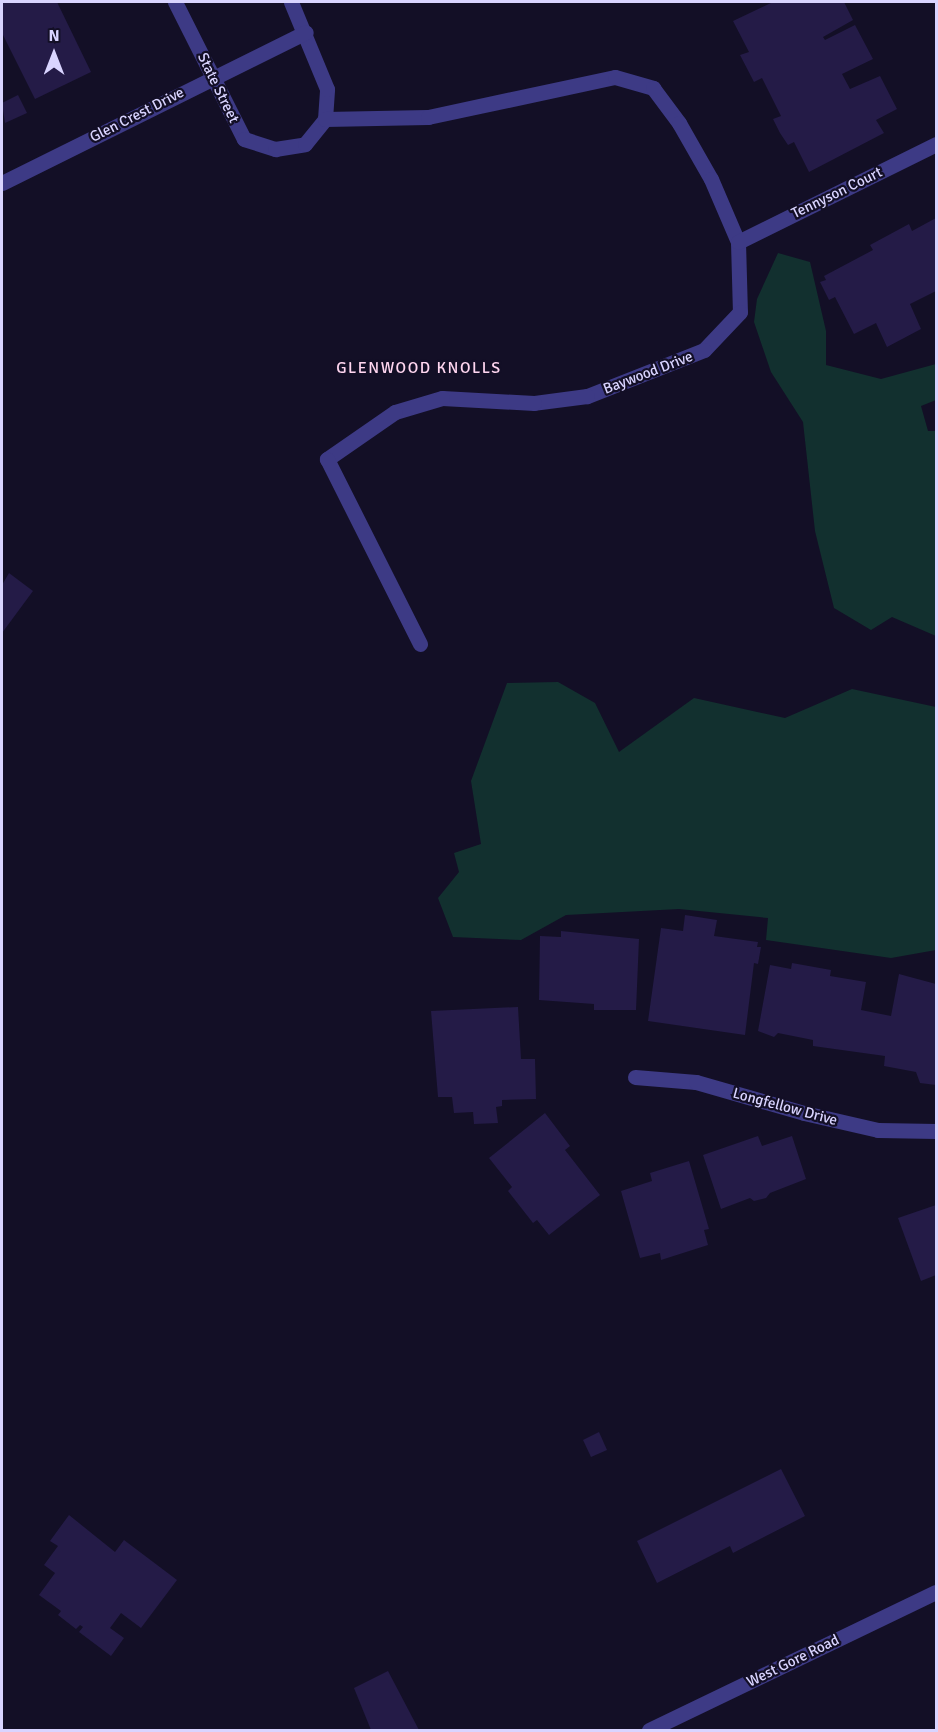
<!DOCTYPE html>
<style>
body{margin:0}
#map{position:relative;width:938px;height:1732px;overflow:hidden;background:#130f26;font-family:Signika,sans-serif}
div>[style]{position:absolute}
.green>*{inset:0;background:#12302f}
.building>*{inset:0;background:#241b47}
.street>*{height:15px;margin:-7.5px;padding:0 7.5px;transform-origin:7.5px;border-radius:7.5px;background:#3d3a85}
span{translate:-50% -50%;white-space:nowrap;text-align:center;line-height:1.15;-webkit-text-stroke:4.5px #130f26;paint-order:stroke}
.street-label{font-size:15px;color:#d9d4ff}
.neighbourhood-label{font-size:16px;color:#ffd6f0;letter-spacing:1.5px}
.frame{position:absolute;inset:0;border:3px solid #d9d4ff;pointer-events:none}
.north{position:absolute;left:24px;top:24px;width:60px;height:60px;-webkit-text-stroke:4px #130f26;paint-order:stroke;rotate:0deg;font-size:16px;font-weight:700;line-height:24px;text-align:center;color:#d9d4ff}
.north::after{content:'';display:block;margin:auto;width:21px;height:27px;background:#d9d4ff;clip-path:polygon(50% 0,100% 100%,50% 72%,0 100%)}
</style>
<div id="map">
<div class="green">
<i style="clip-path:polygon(778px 253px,810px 262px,826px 331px,826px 365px,881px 379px,936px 364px,936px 400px,921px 406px,928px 431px,936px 431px,936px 636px,892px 617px,871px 630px,834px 608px,815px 531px,803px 422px,771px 372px,754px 322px,757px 299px)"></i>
<i style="clip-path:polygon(558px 682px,595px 703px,619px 752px,694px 698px,785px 718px,852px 689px,936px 707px,936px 950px,891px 958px,766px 940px,768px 918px,679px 909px,566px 915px,521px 940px,453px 937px,438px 898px,459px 872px,454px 853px,481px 844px,471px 781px,507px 683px)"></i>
</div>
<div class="building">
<i style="clip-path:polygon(2px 2px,57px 2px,91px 72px,35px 99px,2px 33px)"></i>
<i style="clip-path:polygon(773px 2px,844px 2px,853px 20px,823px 37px,825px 40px,855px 25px,873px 59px,842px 74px,850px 89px,880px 76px,897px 109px,876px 120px,884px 133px,809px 172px,794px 142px,788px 145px,780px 133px,773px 119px,781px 116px,762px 78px,754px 82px,740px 55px,749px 52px,733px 21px)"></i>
<i style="clip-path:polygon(18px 95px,27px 113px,5px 123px,2px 103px)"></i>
<i style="clip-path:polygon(936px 218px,936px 291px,910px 304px,921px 329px,887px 347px,876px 323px,854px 334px,835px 297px,829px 300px,820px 282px,826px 280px,824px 276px,873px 250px,870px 245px,909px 224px,912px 231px)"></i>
<i style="clip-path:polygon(9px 573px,33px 591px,2px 633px,2px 585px)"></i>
<i style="clip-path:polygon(685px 915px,717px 920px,714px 936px,758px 942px,757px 947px,761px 947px,758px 964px,754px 963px,745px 1035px,648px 1021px,661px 928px,683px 931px)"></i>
<i style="clip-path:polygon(561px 931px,639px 939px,636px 1010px,594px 1010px,594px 1004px,539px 1000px,540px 936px,561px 937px)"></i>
<i style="clip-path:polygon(792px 963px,831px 970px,830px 976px,866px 982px,861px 1010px,891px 1016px,899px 974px,936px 984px,936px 1085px,920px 1083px,916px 1072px,884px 1066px,885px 1056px,813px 1046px,813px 1040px,778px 1033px,774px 1037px,758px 1031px,770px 965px,791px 969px)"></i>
<i style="clip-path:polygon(518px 1007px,521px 1059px,535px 1059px,536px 1099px,502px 1100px,502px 1106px,496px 1107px,498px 1123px,474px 1124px,473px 1112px,454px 1113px,452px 1097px,438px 1097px,431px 1011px)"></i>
<i style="clip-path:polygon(545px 1113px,570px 1146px,565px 1150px,600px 1195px,549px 1235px,537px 1220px,533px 1223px,508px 1191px,512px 1187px,489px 1158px)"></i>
<i style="clip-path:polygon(758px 1136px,762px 1146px,792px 1136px,806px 1179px,770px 1193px,766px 1198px,754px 1201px,750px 1198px,721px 1209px,703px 1155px)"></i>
<i style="clip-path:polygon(689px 1161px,709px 1229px,704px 1230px,708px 1245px,661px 1260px,660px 1253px,640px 1258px,621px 1191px,652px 1181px,650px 1173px)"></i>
<i style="clip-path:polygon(936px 1205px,936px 1275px,921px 1281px,898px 1218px)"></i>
<i style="clip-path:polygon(599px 1432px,607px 1450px,591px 1457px,583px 1440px)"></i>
<i style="clip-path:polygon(781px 1469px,805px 1516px,733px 1553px,730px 1546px,657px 1583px,637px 1541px)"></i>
<i style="clip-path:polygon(69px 1515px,115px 1552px,124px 1540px,177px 1580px,141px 1628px,121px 1613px,110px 1628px,124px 1638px,111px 1656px,79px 1632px,83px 1627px,80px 1625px,76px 1629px,58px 1615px,61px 1611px,39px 1595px,55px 1573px,44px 1565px,58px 1546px,50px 1541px)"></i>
<i style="clip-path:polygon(388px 1671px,419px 1730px,371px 1730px,354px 1688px)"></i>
</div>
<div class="street">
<i style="left:175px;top:2px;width:153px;rotate:63.3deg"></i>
<i style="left:244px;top:139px;width:33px;rotate:18deg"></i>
<i style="left:275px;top:149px;width:30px;rotate:-9deg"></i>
<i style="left:305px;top:144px;width:32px;rotate:-51deg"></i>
<i style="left:325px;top:119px;width:30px;rotate:-86deg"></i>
<i style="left:327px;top:89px;width:94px;rotate:-112.5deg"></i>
<i style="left:325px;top:119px;width:103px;rotate:-1.1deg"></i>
<i style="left:428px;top:117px;width:191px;rotate:-12.1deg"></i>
<i style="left:615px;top:77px;width:40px;rotate:16deg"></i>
<i style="left:653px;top:88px;width:44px;rotate:53.4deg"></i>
<i style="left:679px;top:123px;width:64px;rotate:60.3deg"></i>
<i style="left:711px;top:179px;width:69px;rotate:66.8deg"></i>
<i style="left:738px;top:242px;width:70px;rotate:88.4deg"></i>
<i style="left:740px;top:312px;width:52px;rotate:133.5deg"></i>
<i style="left:704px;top:350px;width:126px;rotate:158.5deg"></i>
<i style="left:587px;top:396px;width:53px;rotate:172.5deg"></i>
<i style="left:534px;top:403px;width:92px;rotate:-176.9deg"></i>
<i style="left:442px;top:398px;width:49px;rotate:163.4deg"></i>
<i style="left:395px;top:412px;width:83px;rotate:145.3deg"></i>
<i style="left:327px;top:459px;width:207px;rotate:63.3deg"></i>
<i style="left:2px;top:183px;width:339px;rotate:-26.4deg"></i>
<i style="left:738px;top:242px;width:221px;rotate:-26.3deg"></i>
<i style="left:635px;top:1077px;width:61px;rotate:4.7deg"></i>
<i style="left:696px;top:1082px;width:112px;rotate:16deg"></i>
<i style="left:804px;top:1113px;width:76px;rotate:12.9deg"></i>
<i style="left:878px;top:1130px;width:58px;rotate:1deg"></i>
<i style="left:649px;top:1730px;width:318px;rotate:-25.7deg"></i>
</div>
<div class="street-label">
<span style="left:218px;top:88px;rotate:64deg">State Street</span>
<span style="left:137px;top:115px;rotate:-27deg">Glen Crest Drive</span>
<span style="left:837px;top:193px;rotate:-26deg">Tennyson Court</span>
<span style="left:648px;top:373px;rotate:-21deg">Baywood Drive</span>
<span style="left:785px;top:1107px;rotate:15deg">Longfellow Drive</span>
<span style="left:793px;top:1661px;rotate:-26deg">West Gore Road</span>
</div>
<div class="neighbourhood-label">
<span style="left:419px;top:368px">GLENWOOD KNOLLS</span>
</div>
<div class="frame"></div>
<div class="north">N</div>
</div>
